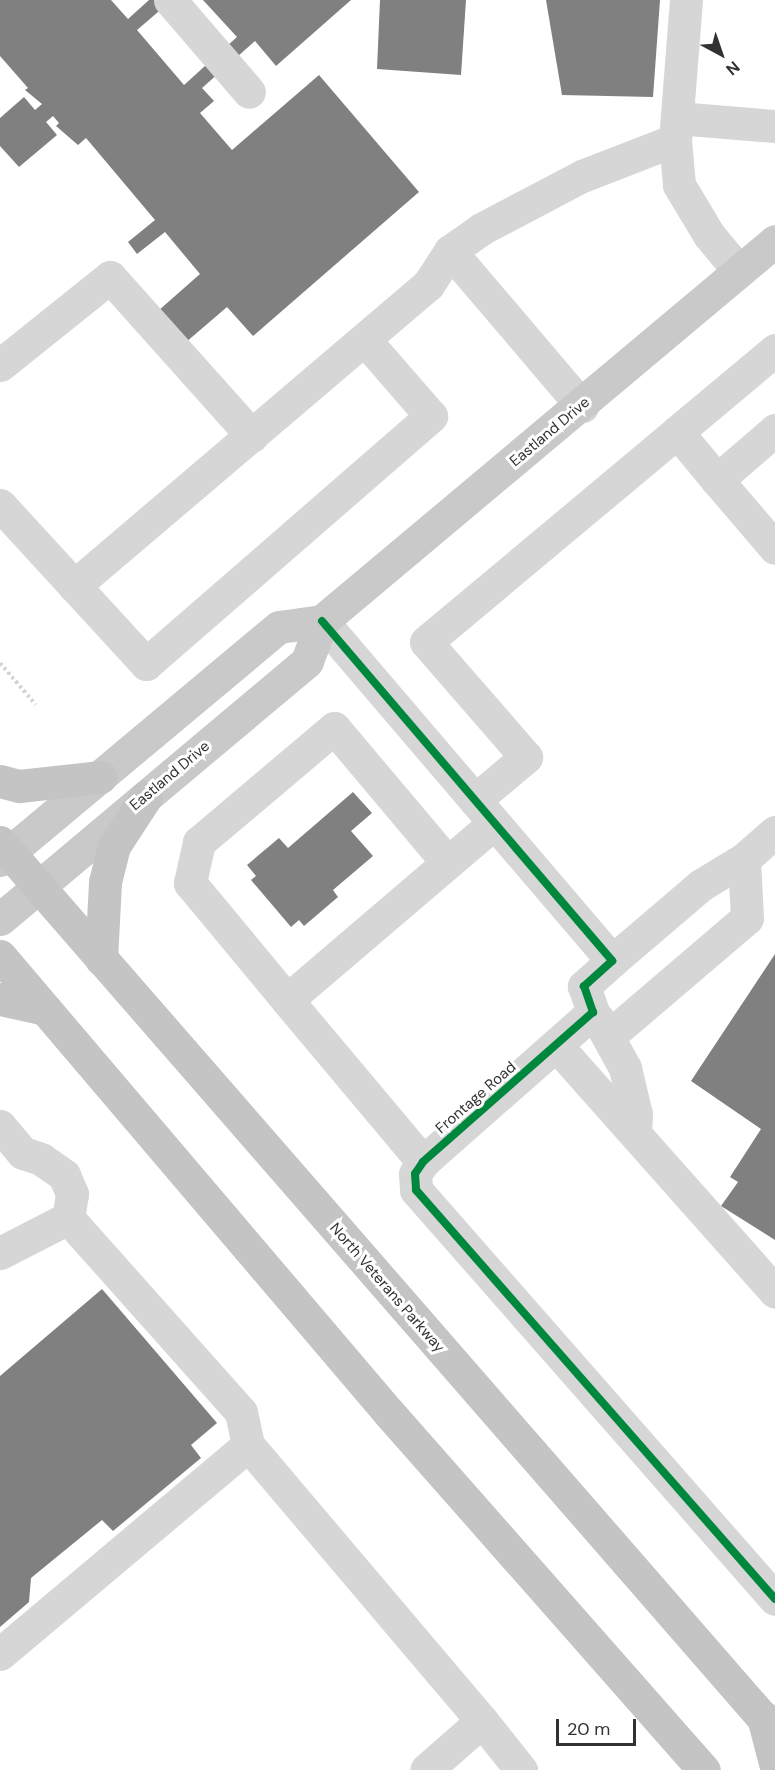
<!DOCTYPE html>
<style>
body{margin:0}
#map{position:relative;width:775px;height:1770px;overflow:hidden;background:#fff;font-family:"DM Sans",sans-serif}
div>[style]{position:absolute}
.building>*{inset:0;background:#808080}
.path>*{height:4px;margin-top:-2px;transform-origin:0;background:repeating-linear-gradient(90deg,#d4d4d4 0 3px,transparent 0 6px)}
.minor>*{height:33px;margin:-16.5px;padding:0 16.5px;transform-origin:16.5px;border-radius:16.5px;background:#d6d6d6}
.major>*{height:33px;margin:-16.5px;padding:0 16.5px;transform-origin:16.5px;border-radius:16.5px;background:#c9c9c9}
.highway>*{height:33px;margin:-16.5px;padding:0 16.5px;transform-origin:16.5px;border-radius:16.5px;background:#c4c4c4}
.cycleway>*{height:8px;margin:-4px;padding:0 4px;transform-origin:4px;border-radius:4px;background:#00873e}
span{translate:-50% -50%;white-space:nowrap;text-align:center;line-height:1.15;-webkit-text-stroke:6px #fff;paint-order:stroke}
.street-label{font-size:15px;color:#323232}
.north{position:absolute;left:691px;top:24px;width:60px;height:60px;-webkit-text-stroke:4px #fff;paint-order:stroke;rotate:140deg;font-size:16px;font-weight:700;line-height:24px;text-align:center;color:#323232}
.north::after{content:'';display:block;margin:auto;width:21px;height:27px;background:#323232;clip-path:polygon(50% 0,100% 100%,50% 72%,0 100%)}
.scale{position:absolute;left:556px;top:1719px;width:80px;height:27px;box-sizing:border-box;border:3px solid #323232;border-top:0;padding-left:8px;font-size:18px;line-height:21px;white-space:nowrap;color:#323232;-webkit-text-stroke:4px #fff;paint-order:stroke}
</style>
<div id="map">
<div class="building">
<i style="clip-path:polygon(0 0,111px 0,128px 19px,149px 0,172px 0,137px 30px,184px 85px,237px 37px,203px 0,351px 0,276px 66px,255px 41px,202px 88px,214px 101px,200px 113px,232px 150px,319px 75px,419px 192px,253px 336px,227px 307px,185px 343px,158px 311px,200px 274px,165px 232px,137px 254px,128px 242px,155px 220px,86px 138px,78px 145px,56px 126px,59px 123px,53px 116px,46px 122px,57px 135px,19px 167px,0 146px,0 118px,24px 97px,35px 110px,42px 104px,25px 90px,28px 88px,0 56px)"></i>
<i style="clip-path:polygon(380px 0,466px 0,461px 75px,377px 69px)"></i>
<i style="clip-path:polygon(546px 0,660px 0,653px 97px,562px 95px)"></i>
<i style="clip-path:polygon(353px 792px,372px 813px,351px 831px,373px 856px,333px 890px,338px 897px,304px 926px,299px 920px,291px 927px,251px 880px,256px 876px,247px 865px,279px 838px,288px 848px)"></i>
<i style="clip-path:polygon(775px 954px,775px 1240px,721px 1206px,738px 1182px,730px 1177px,761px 1129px,691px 1081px)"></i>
<i style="clip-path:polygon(102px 1289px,217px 1423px,191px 1445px,201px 1458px,113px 1531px,102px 1520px,31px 1578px,29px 1602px,0 1627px,0 1376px)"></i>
</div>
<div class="path">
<i style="left:0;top:663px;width:55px;rotate:49.4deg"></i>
</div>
<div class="minor">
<i style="left:170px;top:0;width:121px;rotate:49.3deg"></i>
<i style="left:686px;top:0;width:140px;rotate:94.5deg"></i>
<i style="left:675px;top:140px;width:45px;rotate:84.9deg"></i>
<i style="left:679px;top:185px;width:58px;rotate:59deg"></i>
<i style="left:709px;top:235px;width:47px;rotate:50.2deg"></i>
<i style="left:677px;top:118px;width:98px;rotate:4.7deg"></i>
<i style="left:450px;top:251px;width:38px;rotate:-35deg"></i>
<i style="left:481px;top:229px;width:114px;rotate:-27.7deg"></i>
<i style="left:582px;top:176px;width:100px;rotate:-21.2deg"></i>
<i style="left:0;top:365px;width:141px;rotate:-38.7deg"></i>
<i style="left:110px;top:277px;width:213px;rotate:48.2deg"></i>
<i style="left:775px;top:430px;width:77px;rotate:139.2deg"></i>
<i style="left:717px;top:480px;width:89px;rotate:49.5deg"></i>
<i style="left:677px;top:432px;width:128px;rotate:-39.9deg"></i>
<i style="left:0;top:505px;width:216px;rotate:47.4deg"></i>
<i style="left:146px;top:664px;width:378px;rotate:-41deg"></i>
<i style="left:431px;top:416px;width:101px;rotate:-131deg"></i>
<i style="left:74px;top:586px;width:465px;rotate:-40.4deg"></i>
<i style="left:428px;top:285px;width:40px;rotate:-57.1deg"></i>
<i style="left:450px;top:251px;width:204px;rotate:49.6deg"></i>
<i style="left:322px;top:621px;width:447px;rotate:49.5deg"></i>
<i style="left:612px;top:961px;width:38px;rotate:138deg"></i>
<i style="left:584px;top:986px;width:28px;rotate:71deg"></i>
<i style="left:593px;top:1012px;width:227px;rotate:138.6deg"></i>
<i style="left:423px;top:1162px;width:14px;rotate:124deg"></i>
<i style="left:415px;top:1174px;width:16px;rotate:86deg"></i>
<i style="left:416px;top:1190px;width:544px;rotate:48.72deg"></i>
<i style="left:475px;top:800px;width:67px;rotate:-40.1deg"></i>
<i style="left:526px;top:757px;width:152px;rotate:-131deg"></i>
<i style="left:426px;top:642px;width:327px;rotate:-39.9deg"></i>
<i style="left:677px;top:432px;width:62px;rotate:50.2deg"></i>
<i style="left:447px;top:862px;width:175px;rotate:-130.1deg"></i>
<i style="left:334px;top:728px;width:177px;rotate:139.8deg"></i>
<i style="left:199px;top:842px;width:42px;rotate:102.4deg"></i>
<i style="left:190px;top:883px;width:152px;rotate:50.3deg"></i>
<i style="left:287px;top:1000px;width:272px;rotate:-40.5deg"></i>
<i style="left:612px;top:961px;width:117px;rotate:-40.5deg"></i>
<i style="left:701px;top:885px;width:50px;rotate:-31.2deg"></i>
<i style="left:287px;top:1000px;width:212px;rotate:50deg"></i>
<i style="left:598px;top:1019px;width:56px;rotate:61.1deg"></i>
<i style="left:625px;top:1068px;width:47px;rotate:76.6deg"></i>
<i style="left:636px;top:1114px;width:18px;rotate:93deg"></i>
<i style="left:610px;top:1035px;width:180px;rotate:-40.5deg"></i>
<i style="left:747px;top:918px;width:59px;rotate:-92.9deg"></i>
<i style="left:744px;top:859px;width:41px;rotate:-41.1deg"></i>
<i style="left:556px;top:1045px;width:330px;rotate:48.4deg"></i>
<i style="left:0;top:1126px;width:35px;rotate:50deg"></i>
<i style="left:23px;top:1153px;width:19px;rotate:18deg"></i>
<i style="left:41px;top:1159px;width:28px;rotate:35deg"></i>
<i style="left:64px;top:1175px;width:21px;rotate:67deg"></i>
<i style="left:72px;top:1194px;width:24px;rotate:99deg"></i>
<i style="left:0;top:1253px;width:76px;rotate:-27.2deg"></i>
<i style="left:68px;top:1218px;width:260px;rotate:48.3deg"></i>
<i style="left:241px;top:1412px;width:34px;rotate:78deg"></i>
<i style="left:248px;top:1445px;width:362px;rotate:49.7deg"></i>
<i style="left:482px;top:1721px;width:74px;rotate:138.8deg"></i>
<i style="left:0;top:1654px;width:324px;rotate:-40.1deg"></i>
<i style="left:482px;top:1721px;width:63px;rotate:51.5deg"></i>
</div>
<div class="major">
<i style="left:0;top:860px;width:363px;rotate:-39.9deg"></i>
<i style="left:279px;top:627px;width:43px;rotate:-7.9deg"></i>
<i style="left:0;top:919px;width:401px;rotate:-40deg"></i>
<i style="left:307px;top:661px;width:43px;rotate:-69.4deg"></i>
<i style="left:322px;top:621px;width:591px;rotate:-39.99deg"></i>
</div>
<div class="highway">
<i style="left:0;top:781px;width:20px;rotate:15deg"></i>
<i style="left:19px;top:786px;width:82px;rotate:-6.3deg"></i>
<i style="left:0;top:842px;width:1180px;rotate:48.95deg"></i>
<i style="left:0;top:956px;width:600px;rotate:49.6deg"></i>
<i style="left:389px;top:1413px;width:476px;rotate:48.6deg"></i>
<i style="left:101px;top:959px;width:77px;rotate:-87deg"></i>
<i style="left:105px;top:882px;width:37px;rotate:-76deg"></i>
<i style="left:114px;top:846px;width:59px;rotate:-56.9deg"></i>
<i style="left:0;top:999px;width:46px;rotate:12.5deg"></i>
<i style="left:763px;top:1717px;width:48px;rotate:75.4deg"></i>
</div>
<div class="cycleway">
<i style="left:322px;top:621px;width:447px;rotate:49.5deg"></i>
<i style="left:612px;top:961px;width:38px;rotate:138deg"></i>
<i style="left:584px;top:986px;width:28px;rotate:71deg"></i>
<i style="left:593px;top:1012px;width:227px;rotate:138.6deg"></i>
<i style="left:423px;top:1162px;width:14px;rotate:124deg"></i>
<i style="left:415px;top:1174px;width:16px;rotate:86deg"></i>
<i style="left:416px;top:1190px;width:544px;rotate:48.72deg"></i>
</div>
<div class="street-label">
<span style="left:550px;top:432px;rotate:-40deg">Eastland Drive</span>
<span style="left:170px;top:776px;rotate:-40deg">Eastland Drive</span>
<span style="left:476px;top:1098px;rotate:-41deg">Frontage Road</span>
<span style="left:387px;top:1288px;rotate:49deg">North Veterans Parkway</span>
</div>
<div class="north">N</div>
<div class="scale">20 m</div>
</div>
